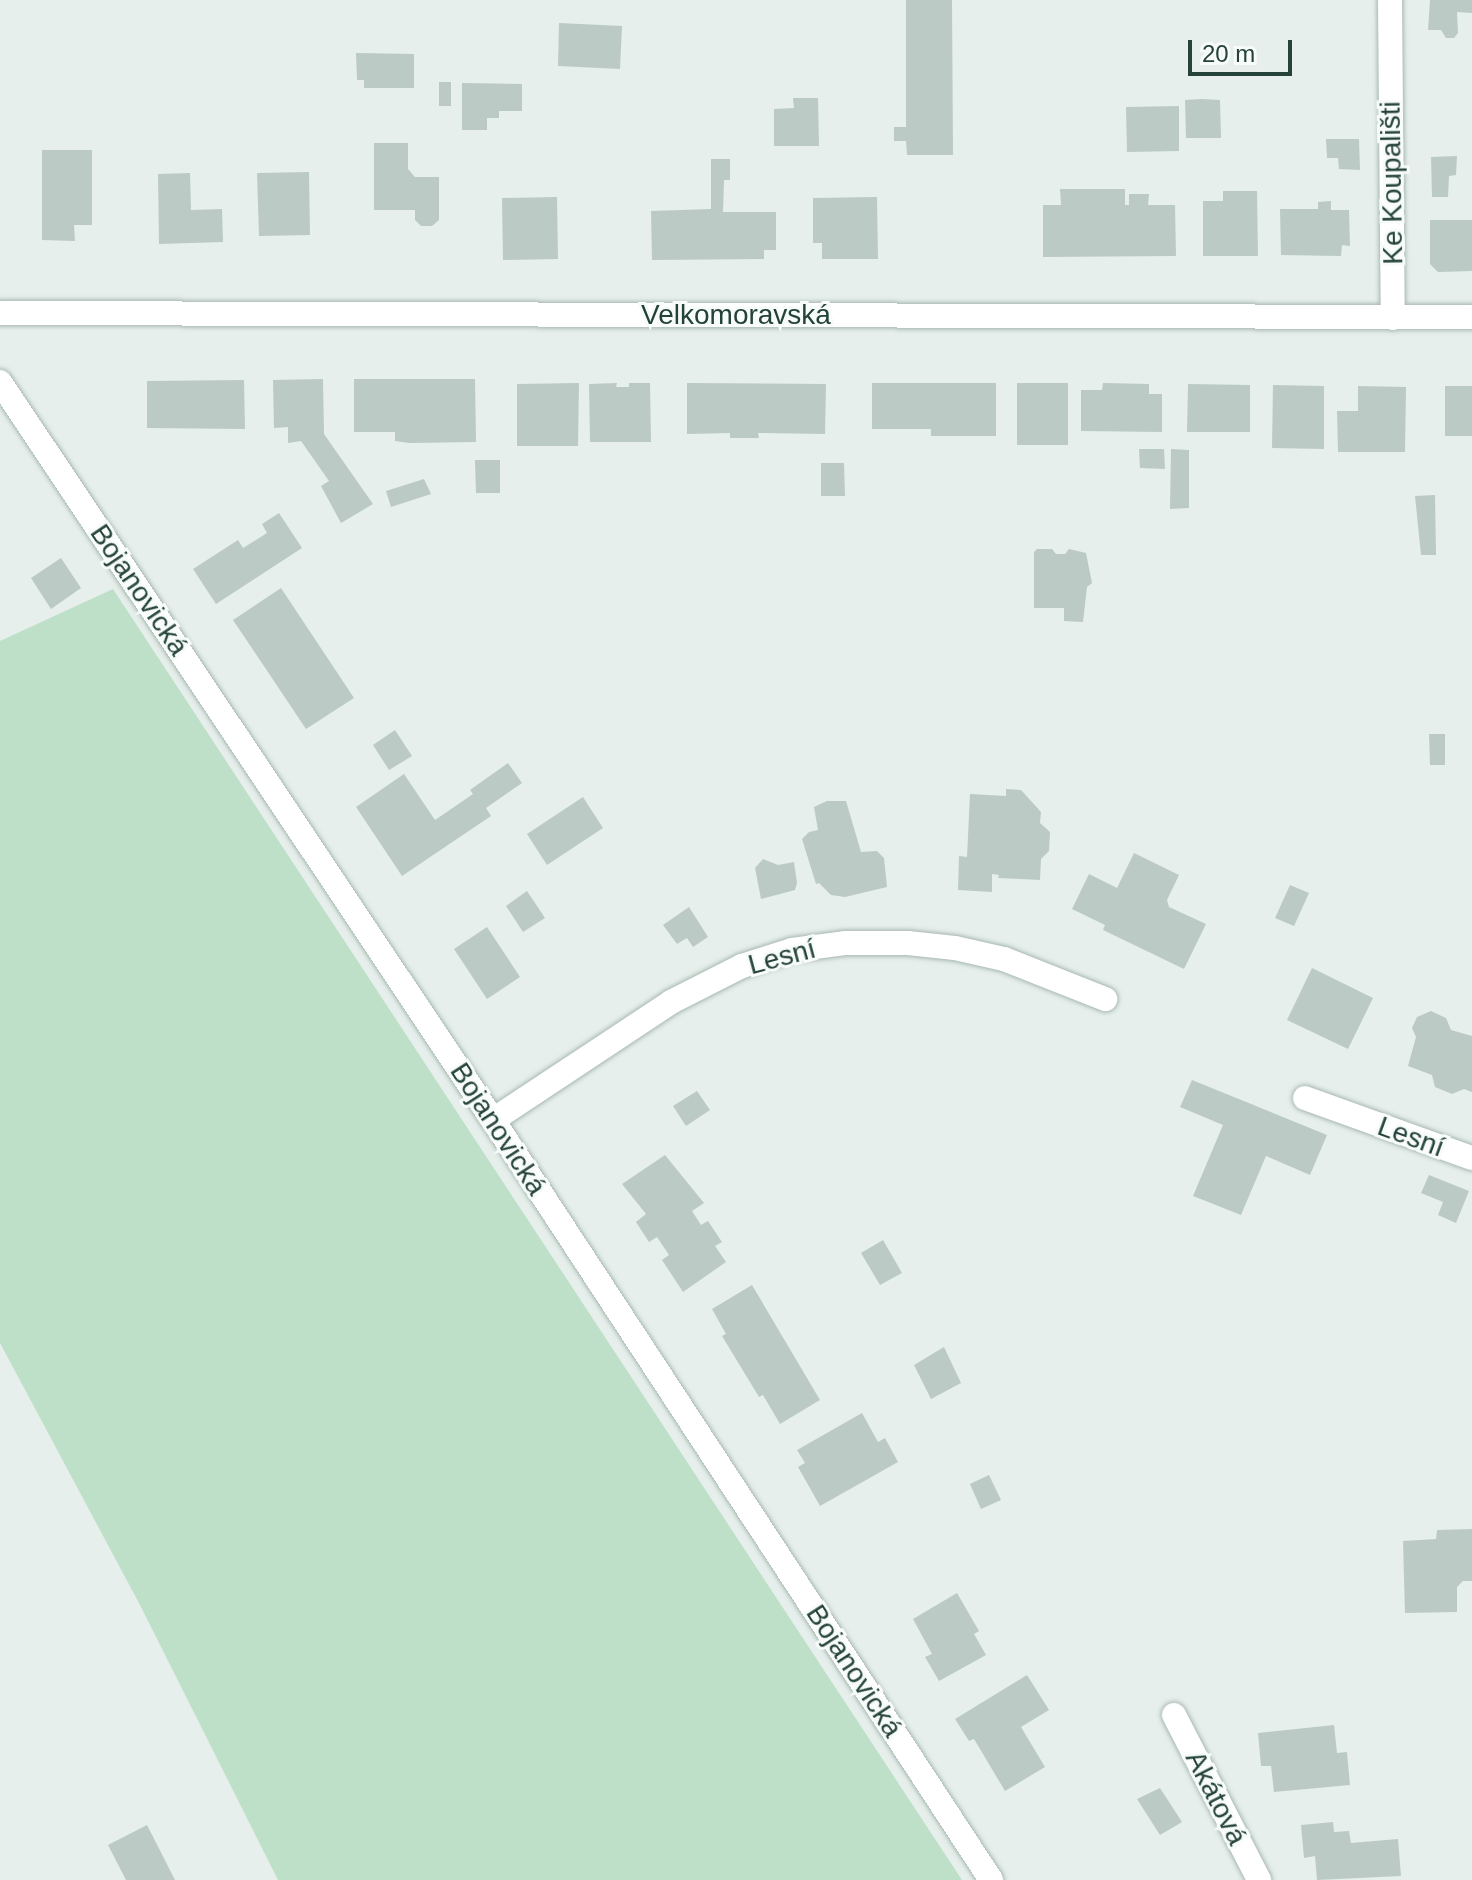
<!DOCTYPE html>
<meta charset="utf-8">
<style>
body{margin:0}
#map{position:relative;width:1472px;height:1880px;overflow:hidden;background:#e6efeb;font-family:Arial,sans-serif}
div>[style]{position:absolute}
.green>*{inset:0;background:#bfe0c8}
.building>*{inset:0;background:#bbcac4}
.roads{filter:drop-shadow(0 0 2px #a8b8b2) drop-shadow(0 0 2px #a8b8b2)}
.minor>*{height:24px;margin:-12px;padding:0 12px;transform-origin:12px;border-radius:12px;background:#fff}
span{translate:-50% -50%;white-space:nowrap;text-align:center;line-height:1.15;-webkit-text-stroke:6px #f7fbf9;paint-order:stroke}
.street-label{font-size:28px;color:#24423a}
.scale{position:absolute;left:1188px;top:40px;width:104px;height:36px;box-sizing:border-box;border:4px solid #24423a;border-top:0;padding-left:10px;font-size:24px;line-height:28px;white-space:nowrap;color:#24423a;-webkit-text-stroke:6px #f7fbf9;paint-order:stroke}
</style>
<div id="map">
<div class="green">
<i style="clip-path:polygon(113px 589px,962px 1880px,278px 1880px,140px 1605px,0 1343px,0 641px)"></i>
</div>
<div class="building">
<i style="clip-path:polygon(906px 0,952px 0,953px 155px,907px 155px,906px 141px,894px 141px,894px 127px,906px 127px)"></i>
<i style="clip-path:polygon(1430px 0,1472px 0,1472px 13px,1457px 12px,1458px 33px,1454px 38px,1446px 38px,1441px 30px,1428px 30px)"></i>
<i style="clip-path:polygon(559px 23px,622px 26px,620px 69px,558px 66px)"></i>
<i style="clip-path:polygon(356px 53px,414px 54px,414px 88px,364px 88px,364px 80px,357px 80px)"></i>
<i style="clip-path:polygon(439px 82px,451px 82px,451px 106px,439px 106px)"></i>
<i style="clip-path:polygon(462px 83px,522px 84px,522px 111px,499px 111px,499px 118px,487px 118px,487px 130px,462px 130px)"></i>
<i style="clip-path:polygon(793px 98px,818px 98px,819px 146px,774px 146px,774px 109px,794px 108px)"></i>
<i style="clip-path:polygon(1202px 99px,1220px 100px,1221px 138px,1186px 138px,1185px 100px)"></i>
<i style="clip-path:polygon(1179px 106px,1179px 151px,1127px 152px,1126px 107px)"></i>
<i style="clip-path:polygon(1326px 139px,1359px 139px,1360px 170px,1339px 169px,1338px 158px,1327px 158px)"></i>
<i style="clip-path:polygon(374px 143px,408px 143px,408px 169px,415px 177px,439px 177px,439px 220px,432px 226px,421px 226px,415px 220px,415px 210px,374px 210px)"></i>
<i style="clip-path:polygon(42px 150px,92px 150px,92px 225px,74px 225px,75px 241px,42px 240px)"></i>
<i style="clip-path:polygon(1457px 156px,1456px 175px,1449px 176px,1448px 197px,1432px 197px,1431px 157px)"></i>
<i style="clip-path:polygon(711px 159px,730px 159px,730px 180px,724px 180px,723px 212px,776px 212px,776px 250px,764px 250px,764px 259px,652px 260px,651px 211px,711px 209px)"></i>
<i style="clip-path:polygon(309px 172px,310px 235px,259px 236px,257px 173px)"></i>
<i style="clip-path:polygon(190px 173px,191px 210px,222px 209px,223px 242px,159px 244px,158px 174px)"></i>
<i style="clip-path:polygon(1060px 189px,1125px 189px,1125px 205px,1129px 205px,1129px 194px,1149px 194px,1148px 205px,1175px 205px,1176px 256px,1043px 257px,1043px 205px,1061px 205px)"></i>
<i style="clip-path:polygon(1223px 191px,1257px 191px,1258px 256px,1203px 256px,1203px 201px,1223px 201px)"></i>
<i style="clip-path:polygon(557px 197px,558px 259px,503px 260px,502px 198px)"></i>
<i style="clip-path:polygon(877px 197px,878px 259px,822px 259px,822px 243px,813px 243px,813px 198px)"></i>
<i style="clip-path:polygon(1331px 201px,1331px 210px,1349px 210px,1350px 246px,1342px 245px,1341px 256px,1281px 255px,1280px 209px,1318px 209px,1318px 202px)"></i>
<i style="clip-path:polygon(1430px 220px,1472px 220px,1472px 271px,1438px 272px,1430px 264px)"></i>
<i style="clip-path:polygon(323px 379px,324px 434px,373px 504px,341px 523px,321px 486px,329px 481px,301px 441px,288px 443px,288px 427px,274px 428px,273px 380px)"></i>
<i style="clip-path:polygon(354px 379px,475px 379px,476px 442px,409px 443px,395px 441px,395px 432px,354px 432px)"></i>
<i style="clip-path:polygon(244px 380px,245px 429px,147px 428px,147px 381px)"></i>
<i style="clip-path:polygon(579px 383px,578px 446px,517px 446px,517px 384px)"></i>
<i style="clip-path:polygon(617px 383px,616px 387px,629px 387px,629px 383px,650px 383px,651px 442px,590px 442px,589px 384px)"></i>
<i style="clip-path:polygon(687px 383px,826px 384px,825px 434px,758px 433px,759px 438px,730px 438px,730px 433px,687px 434px)"></i>
<i style="clip-path:polygon(872px 383px,996px 383px,996px 436px,931px 436px,931px 429px,872px 429px)"></i>
<i style="clip-path:polygon(1017px 383px,1068px 383px,1068px 445px,1017px 445px)"></i>
<i style="clip-path:polygon(1103px 383px,1149px 384px,1149px 394px,1162px 394px,1162px 432px,1081px 431px,1081px 390px,1102px 390px)"></i>
<i style="clip-path:polygon(1188px 384px,1250px 385px,1250px 432px,1187px 432px)"></i>
<i style="clip-path:polygon(1273px 385px,1324px 386px,1324px 449px,1272px 448px)"></i>
<i style="clip-path:polygon(1358px 386px,1406px 387px,1405px 452px,1338px 452px,1337px 411px,1358px 411px)"></i>
<i style="clip-path:polygon(1445px 386px,1472px 386px,1472px 436px,1445px 436px)"></i>
<i style="clip-path:polygon(1139px 449px,1164px 449px,1165px 469px,1140px 468px)"></i>
<i style="clip-path:polygon(1171px 449px,1189px 450px,1189px 508px,1170px 509px)"></i>
<i style="clip-path:polygon(475px 460px,500px 460px,500px 493px,476px 493px)"></i>
<i style="clip-path:polygon(821px 463px,844px 463px,845px 496px,821px 496px)"></i>
<i style="clip-path:polygon(424px 479px,431px 494px,391px 507px,386px 491px)"></i>
<i style="clip-path:polygon(1435px 495px,1436px 555px,1421px 555px,1415px 496px)"></i>
<i style="clip-path:polygon(279px 513px,302px 548px,216px 604px,193px 569px,238px 540px,243px 548px,267px 533px,262px 524px)"></i>
<i style="clip-path:polygon(1037px 549px,1052px 549px,1056px 554px,1065px 554px,1069px 549px,1086px 553px,1092px 583px,1087px 587px,1083px 622px,1064px 621px,1064px 608px,1034px 608px,1034px 552px)"></i>
<i style="clip-path:polygon(61px 558px,81px 588px,51px 609px,31px 578px)"></i>
<i style="clip-path:polygon(281px 588px,354px 698px,306px 729px,233px 620px)"></i>
<i style="clip-path:polygon(395px 730px,412px 756px,389px 770px,373px 745px)"></i>
<i style="clip-path:polygon(1429px 734px,1445px 734px,1445px 765px,1430px 765px)"></i>
<i style="clip-path:polygon(508px 763px,522px 783px,486px 808px,491px 816px,402px 876px,356px 807px,404px 774px,435px 820px,473px 794px,470px 790px)"></i>
<i style="clip-path:polygon(1006px 789px,1021px 790px,1041px 812px,1040px 823px,1050px 832px,1049px 851px,1041px 859px,1040px 880px,998px 878px,999px 875px,992px 874px,992px 892px,958px 890px,959px 856px,967px 857px,970px 794px,1006px 796px)"></i>
<i style="clip-path:polygon(583px 797px,603px 828px,547px 865px,527px 834px)"></i>
<i style="clip-path:polygon(827px 801px,846px 801px,861px 852px,877px 851px,884px 858px,887px 887px,845px 897px,831px 895px,819px 883px,816px 884px,802px 839px,809px 832px,818px 830px,814px 807px)"></i>
<i style="clip-path:polygon(1134px 853px,1179px 875px,1167px 900px,1169px 907px,1206px 924px,1184px 969px,1103px 930px,1105px 925px,1072px 909px,1089px 874px,1117px 888px)"></i>
<i style="clip-path:polygon(763px 859px,778px 865px,794px 862px,797px 883px,795px 890px,761px 899px,755px 868px)"></i>
<i style="clip-path:polygon(1290px 885px,1309px 893px,1294px 926px,1275px 918px)"></i>
<i style="clip-path:polygon(527px 891px,545px 918px,523px 932px,506px 906px)"></i>
<i style="clip-path:polygon(689px 907px,708px 937px,693px 947px,687px 938px,677px 944px,663px 925px)"></i>
<i style="clip-path:polygon(487px 927px,520px 977px,487px 999px,454px 949px)"></i>
<i style="clip-path:polygon(1312px 968px,1373px 998px,1348px 1049px,1287px 1020px)"></i>
<i style="clip-path:polygon(1431px 1011px,1446px 1018px,1451px 1030px,1472px 1036px,1472px 1092px,1464px 1089px,1452px 1094px,1435px 1087px,1432px 1075px,1408px 1066px,1416px 1037px,1412px 1028px,1417px 1017px)"></i>
<i style="clip-path:polygon(1192px 1080px,1327px 1135px,1310px 1175px,1266px 1156px,1241px 1215px,1193px 1196px,1223px 1125px,1180px 1107px)"></i>
<i style="clip-path:polygon(697px 1091px,710px 1110px,686px 1126px,673px 1106px)"></i>
<i style="clip-path:polygon(665px 1155px,704px 1203px,692px 1211px,701px 1225px,708px 1221px,722px 1242px,715px 1246px,726px 1262px,683px 1292px,662px 1260px,669px 1255px,657px 1237px,649px 1242px,636px 1222px,646px 1214px,622px 1184px)"></i>
<i style="clip-path:polygon(1429px 1175px,1469px 1191px,1456px 1223px,1438px 1215px,1443px 1202px,1421px 1193px)"></i>
<i style="clip-path:polygon(883px 1240px,902px 1273px,880px 1285px,861px 1253px)"></i>
<i style="clip-path:polygon(752px 1285px,820px 1400px,780px 1424px,763px 1395px,759px 1397px,722px 1336px,726px 1334px,712px 1309px)"></i>
<i style="clip-path:polygon(944px 1347px,961px 1383px,931px 1399px,914px 1365px)"></i>
<i style="clip-path:polygon(862px 1413px,878px 1442px,885px 1438px,898px 1462px,820px 1506px,798px 1467px,805px 1463px,797px 1450px)"></i>
<i style="clip-path:polygon(989px 1475px,1001px 1500px,981px 1509px,970px 1484px)"></i>
<i style="clip-path:polygon(1472px 1529px,1472px 1581px,1463px 1581px,1457px 1587px,1457px 1612px,1405px 1613px,1403px 1541px,1436px 1539px,1437px 1530px)"></i>
<i style="clip-path:polygon(957px 1593px,979px 1631px,974px 1634px,986px 1655px,939px 1681px,925px 1657px,932px 1654px,913px 1619px)"></i>
<i style="clip-path:polygon(1027px 1675px,1049px 1710px,1021px 1727px,1045px 1767px,1005px 1791px,974px 1739px,969px 1741px,955px 1719px)"></i>
<i style="clip-path:polygon(1334px 1725px,1337px 1753px,1347px 1752px,1350px 1785px,1274px 1792px,1271px 1766px,1261px 1766px,1258px 1733px)"></i>
<i style="clip-path:polygon(1160px 1788px,1182px 1822px,1160px 1835px,1137px 1799px)"></i>
<i style="clip-path:polygon(1333px 1822px,1334px 1832px,1349px 1831px,1351px 1843px,1398px 1839px,1401px 1876px,1317px 1880px,1315px 1856px,1304px 1858px,1301px 1825px)"></i>
<i style="clip-path:polygon(147px 1825px,175px 1880px,126px 1880px,108px 1845px)"></i>
</div>
<div class="roads">
<div class="minor">
<i style="left:1390px;top:0;width:318px;rotate:89.5deg"></i>
<i style="left:0;top:313px;width:1472px;rotate:0.16deg"></i>
<i style="left:0;top:382px;width:888px;rotate:56.26deg"></i>
<i style="left:493px;top:1120px;width:909px;rotate:56.76deg"></i>
<i style="left:1305px;top:1098px;width:177px;rotate:19.8deg"></i>
<i style="left:493px;top:1120px;width:214px;rotate:-33.5deg"></i>
<i style="left:671px;top:1002px;width:80px;rotate:-26.9deg"></i>
<i style="left:742px;top:966px;width:52px;rotate:-17.7deg"></i>
<i style="left:792px;top:950px;width:53px;rotate:-7.5deg"></i>
<i style="left:845px;top:943px;width:63px"></i>
<i style="left:908px;top:943px;width:47px;rotate:6.1deg"></i>
<i style="left:955px;top:948px;width:50px;rotate:12.7deg"></i>
<i style="left:1004px;top:959px;width:109px;rotate:21.6deg"></i>
<i style="left:1174px;top:1715px;width:186px;rotate:62.7deg"></i>
</div>
</div>
<div class="street-label">
<span style="left:1392px;top:183px;rotate:-91deg">Ke Koupališti</span>
<span style="left:736px;top:315px">Velkomoravská</span>
<span style="left:139px;top:590px;rotate:56deg">Bojanovická</span>
<span style="left:782px;top:957px;rotate:-15deg">Lesní</span>
<span style="left:498px;top:1129px;rotate:57deg">Bojanovická</span>
<span style="left:1411px;top:1137px;rotate:20deg">Lesní</span>
<span style="left:854px;top:1671px;rotate:57deg">Bojanovická</span>
<span style="left:1216px;top:1798px;rotate:63deg">Akátová</span>
</div>
<div class="scale">20 m</div>
</div>
